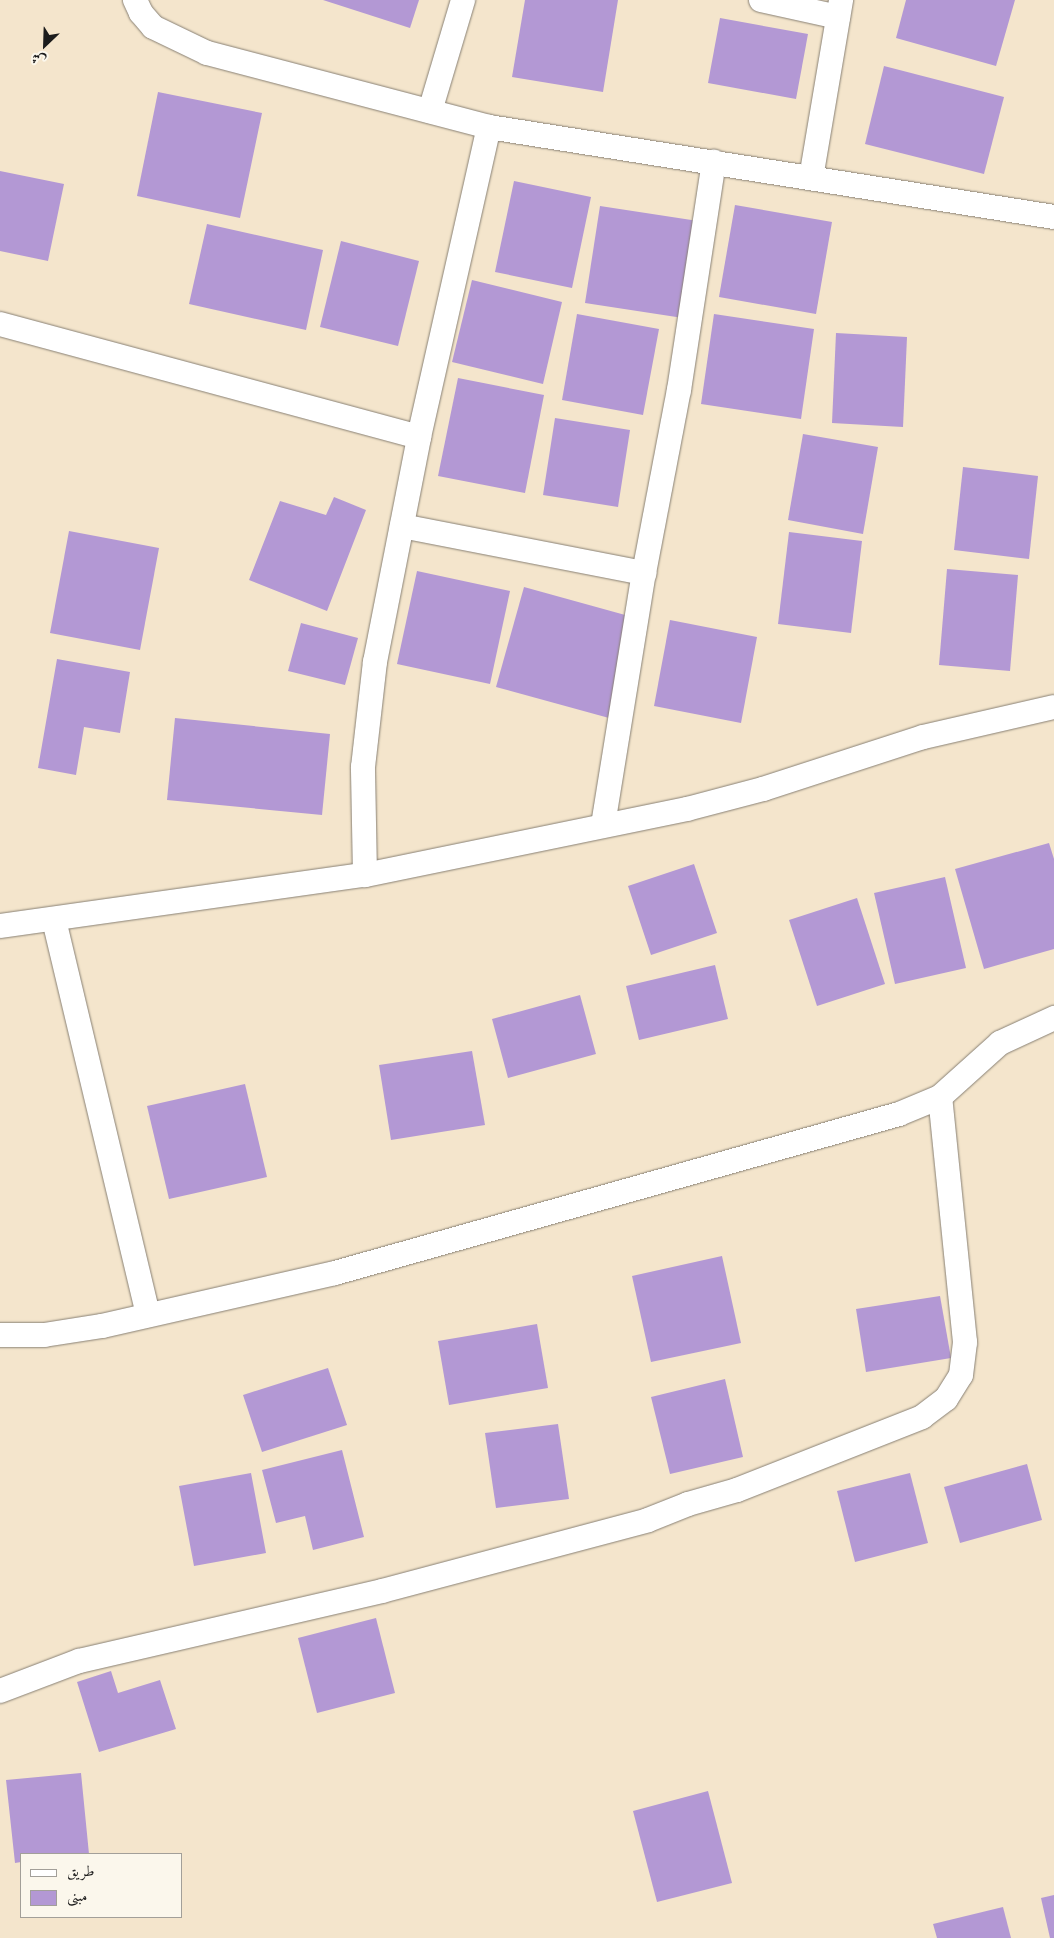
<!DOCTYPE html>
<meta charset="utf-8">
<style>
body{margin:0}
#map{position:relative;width:1054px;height:1938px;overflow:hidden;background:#f4e5cc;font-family:"IM FELL DW Pica",Amiri,serif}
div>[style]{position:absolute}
.building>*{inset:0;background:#b398d4}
.roads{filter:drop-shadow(0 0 1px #888074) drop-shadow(0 0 1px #888074)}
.street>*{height:24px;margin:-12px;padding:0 12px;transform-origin:12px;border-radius:12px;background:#fff}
span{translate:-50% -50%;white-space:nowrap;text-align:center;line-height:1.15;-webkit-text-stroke:4px #fbf7ec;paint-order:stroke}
.legend{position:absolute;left:20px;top:1853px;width:162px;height:65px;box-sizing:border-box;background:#fbf7ec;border:1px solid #a29f99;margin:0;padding:6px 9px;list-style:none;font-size:15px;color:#1c1c1c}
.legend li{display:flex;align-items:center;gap:10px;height:25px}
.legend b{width:25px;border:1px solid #a29f99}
.north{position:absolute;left:20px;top:20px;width:50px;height:50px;-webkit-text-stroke:4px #fbf7ec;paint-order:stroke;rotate:204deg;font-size:14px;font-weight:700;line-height:20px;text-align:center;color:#1c1c1c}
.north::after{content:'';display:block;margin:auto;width:18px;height:22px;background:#1c1c1c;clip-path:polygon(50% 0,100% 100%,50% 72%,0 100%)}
</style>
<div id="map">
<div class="building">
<i style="clip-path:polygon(323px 0,419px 0,410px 28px)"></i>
<i style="clip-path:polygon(525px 0,618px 0,603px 92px,512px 77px)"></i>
<i style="clip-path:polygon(906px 0,1015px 0,996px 66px,896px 38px)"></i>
<i style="clip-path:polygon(720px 18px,808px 34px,796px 99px,708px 83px)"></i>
<i style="clip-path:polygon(884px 66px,1004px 97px,984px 174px,865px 144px)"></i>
<i style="clip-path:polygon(158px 92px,262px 113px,240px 218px,137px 196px)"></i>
<i style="clip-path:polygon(0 171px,64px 184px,48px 261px,0 251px)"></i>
<i style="clip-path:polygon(514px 181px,591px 197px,572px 288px,495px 272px)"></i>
<i style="clip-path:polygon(735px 205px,832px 222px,816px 314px,719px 297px)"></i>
<i style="clip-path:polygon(600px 206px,698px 221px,683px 318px,585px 303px)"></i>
<i style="clip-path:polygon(207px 224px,323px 250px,306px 330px,189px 304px)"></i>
<i style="clip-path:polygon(341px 241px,419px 261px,398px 346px,320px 327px)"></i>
<i style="clip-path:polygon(472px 280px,562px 302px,543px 384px,452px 362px)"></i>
<i style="clip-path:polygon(577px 314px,659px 329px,643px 415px,562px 400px)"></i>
<i style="clip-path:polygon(714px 314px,814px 329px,801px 419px,701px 404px)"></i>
<i style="clip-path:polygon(836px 333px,907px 337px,903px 427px,832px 423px)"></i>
<i style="clip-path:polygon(458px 378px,544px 395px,525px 493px,438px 476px)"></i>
<i style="clip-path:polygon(555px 418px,630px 430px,618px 507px,543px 495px)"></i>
<i style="clip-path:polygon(803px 434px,878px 447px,863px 534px,788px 520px)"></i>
<i style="clip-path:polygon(963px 467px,1038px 476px,1029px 559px,954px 550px)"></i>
<i style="clip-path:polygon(334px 497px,366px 510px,327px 611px,249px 580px,280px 501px,326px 515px)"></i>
<i style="clip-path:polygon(69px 531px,159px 548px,140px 650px,50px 633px)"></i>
<i style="clip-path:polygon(789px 532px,862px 541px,851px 633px,778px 624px)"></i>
<i style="clip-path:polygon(947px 569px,1018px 575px,1010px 671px,939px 665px)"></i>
<i style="clip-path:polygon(417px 571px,510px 591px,490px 684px,397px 664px)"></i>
<i style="clip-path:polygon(524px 587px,636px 618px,609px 718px,496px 687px)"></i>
<i style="clip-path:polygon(670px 620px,757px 637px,741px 723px,654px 706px)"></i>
<i style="clip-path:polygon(301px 623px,358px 638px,345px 685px,288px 671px)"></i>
<i style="clip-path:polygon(57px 659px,130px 672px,120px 733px,84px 727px,76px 775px,38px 768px)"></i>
<i style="clip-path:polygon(175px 718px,330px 734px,322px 815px,167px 800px)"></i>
<i style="clip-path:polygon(1049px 843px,1054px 859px,1054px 949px,984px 969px,955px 869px)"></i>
<i style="clip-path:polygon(694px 864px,717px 933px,651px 955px,628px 886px)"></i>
<i style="clip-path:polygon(945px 877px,966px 968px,895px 984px,874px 893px)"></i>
<i style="clip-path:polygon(857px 898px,885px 984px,817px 1006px,789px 920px)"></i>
<i style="clip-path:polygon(715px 965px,728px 1019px,639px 1040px,626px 986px)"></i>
<i style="clip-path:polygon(580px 995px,596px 1054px,508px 1078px,492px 1019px)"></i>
<i style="clip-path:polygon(472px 1051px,485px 1125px,391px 1140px,379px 1065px)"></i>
<i style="clip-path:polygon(245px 1084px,267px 1177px,169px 1199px,147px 1106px)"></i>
<i style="clip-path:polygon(722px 1256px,741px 1343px,651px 1362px,632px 1276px)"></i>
<i style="clip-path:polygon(940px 1296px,951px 1358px,866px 1372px,856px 1309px)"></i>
<i style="clip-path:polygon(537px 1324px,548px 1388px,449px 1405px,438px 1341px)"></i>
<i style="clip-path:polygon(328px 1368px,347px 1425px,262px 1452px,243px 1395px)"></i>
<i style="clip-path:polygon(725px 1379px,743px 1457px,670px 1474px,651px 1397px)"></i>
<i style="clip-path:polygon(558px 1424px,569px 1499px,496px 1508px,485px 1433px)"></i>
<i style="clip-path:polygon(342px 1450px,364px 1537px,313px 1550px,305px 1516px,276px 1523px,262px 1470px)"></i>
<i style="clip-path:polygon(1027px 1464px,1042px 1520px,960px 1543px,944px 1487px)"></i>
<i style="clip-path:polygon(251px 1473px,266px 1553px,194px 1566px,179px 1486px)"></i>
<i style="clip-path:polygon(910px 1473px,928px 1543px,855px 1562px,837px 1491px)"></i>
<i style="clip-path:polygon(376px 1618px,395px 1693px,317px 1713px,298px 1638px)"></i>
<i style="clip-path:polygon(111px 1671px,118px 1693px,160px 1680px,176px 1729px,99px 1752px,77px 1682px)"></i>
<i style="clip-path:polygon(81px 1773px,89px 1854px,21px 1854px,21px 1862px,15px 1863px,6px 1780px)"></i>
<i style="clip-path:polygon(708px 1791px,732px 1883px,657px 1902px,633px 1811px)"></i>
<i style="clip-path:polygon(1054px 1895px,1054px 1938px,1050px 1938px,1041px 1898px)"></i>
<i style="clip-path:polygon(1003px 1907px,1011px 1938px,937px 1938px,933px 1924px)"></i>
</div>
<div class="roads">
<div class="street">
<i style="left:135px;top:0;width:14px;rotate:65deg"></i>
<i style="left:141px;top:13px;width:18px;rotate:49deg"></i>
<i style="left:153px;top:27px;width:60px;rotate:25.7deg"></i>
<i style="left:207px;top:53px;width:292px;rotate:14.7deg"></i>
<i style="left:489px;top:127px;width:572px;rotate:9.05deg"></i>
<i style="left:761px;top:0;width:79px;rotate:12.4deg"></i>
<i style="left:430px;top:111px;width:116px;rotate:-73.4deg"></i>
<i style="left:811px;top:178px;width:181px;rotate:-80.4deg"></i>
<i style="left:0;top:324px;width:434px;rotate:15.1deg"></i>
<i style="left:402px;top:526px;width:247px;rotate:11deg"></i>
<i style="left:603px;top:825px;width:255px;rotate:-80.8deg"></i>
<i style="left:644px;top:573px;width:186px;rotate:-79.2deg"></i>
<i style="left:679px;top:390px;width:231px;rotate:-81.3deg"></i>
<i style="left:365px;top:875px;width:108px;rotate:-91.1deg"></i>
<i style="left:363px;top:767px;width:106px;rotate:-83.5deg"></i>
<i style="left:375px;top:662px;width:229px;rotate:-78.9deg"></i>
<i style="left:419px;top:437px;width:318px;rotate:-77.3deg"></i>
<i style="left:54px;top:920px;width:406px;rotate:76.6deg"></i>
<i style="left:0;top:926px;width:369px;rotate:-8deg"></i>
<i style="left:365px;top:875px;width:329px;rotate:-11.6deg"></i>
<i style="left:687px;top:809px;width:79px;rotate:-14.7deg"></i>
<i style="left:763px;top:789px;width:168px;rotate:-18deg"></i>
<i style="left:923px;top:737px;width:134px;rotate:-12.9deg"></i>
<i style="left:0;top:1335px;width:44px"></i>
<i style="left:44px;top:1335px;width:59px;rotate:-8.8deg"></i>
<i style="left:102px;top:1326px;width:239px;rotate:-12.8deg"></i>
<i style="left:335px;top:1273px;width:586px;rotate:-15.74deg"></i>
<i style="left:899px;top:1114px;width:44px;rotate:-22.5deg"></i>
<i style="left:940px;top:1097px;width:81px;rotate:-42deg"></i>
<i style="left:1000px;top:1043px;width:60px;rotate:-24.8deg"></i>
<i style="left:0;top:1691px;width:85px;rotate:-20.8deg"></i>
<i style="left:79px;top:1661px;width:311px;rotate:-13deg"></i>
<i style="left:382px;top:1591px;width:275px;rotate:-14.9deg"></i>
<i style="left:648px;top:1520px;width:43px;rotate:-21.8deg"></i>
<i style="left:688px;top:1504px;width:51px;rotate:-15.9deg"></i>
<i style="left:737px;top:1490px;width:199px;rotate:-21.5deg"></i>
<i style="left:922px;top:1417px;width:30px;rotate:-37deg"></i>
<i style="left:946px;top:1399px;width:28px;rotate:-58deg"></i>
<i style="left:961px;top:1375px;width:33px;rotate:-83deg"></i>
<i style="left:965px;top:1342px;width:246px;rotate:-95.8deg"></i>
</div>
</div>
<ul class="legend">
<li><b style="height:6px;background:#fff"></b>طريق</li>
<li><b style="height:14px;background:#b398d4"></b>مبنى</li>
</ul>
<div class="north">ش</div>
</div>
